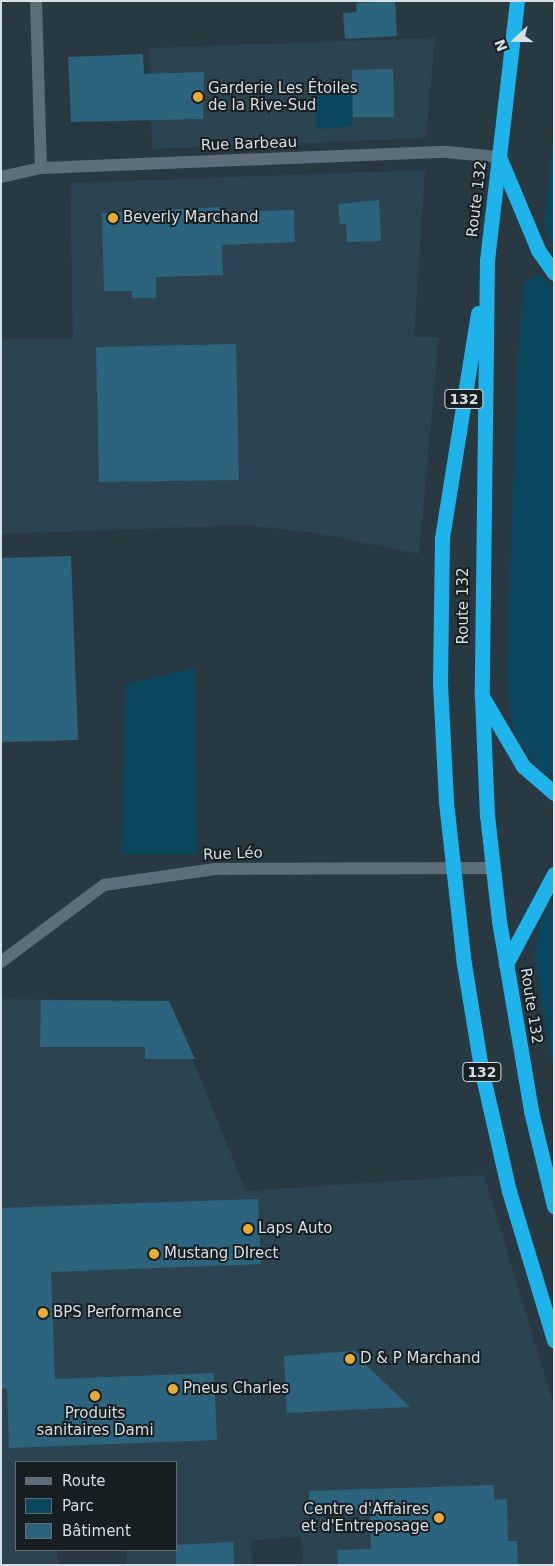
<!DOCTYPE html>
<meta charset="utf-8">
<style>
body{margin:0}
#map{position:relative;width:555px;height:1566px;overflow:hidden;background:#293942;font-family:"DejaVu Sans",sans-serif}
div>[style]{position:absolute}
.built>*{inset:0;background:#2c4450}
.green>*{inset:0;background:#0b4860}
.building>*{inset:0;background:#2c647d}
.minor>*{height:12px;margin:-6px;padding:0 6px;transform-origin:6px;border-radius:6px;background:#5d6e78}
.highway>*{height:15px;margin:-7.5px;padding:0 7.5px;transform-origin:7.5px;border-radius:7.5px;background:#1eb3ea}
.dots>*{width:14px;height:14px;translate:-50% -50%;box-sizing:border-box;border:2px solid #181f23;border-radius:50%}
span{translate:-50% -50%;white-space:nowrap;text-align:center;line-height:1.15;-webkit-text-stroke:4px #181f23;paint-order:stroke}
.shield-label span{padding:1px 4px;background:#181f23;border:1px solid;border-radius:4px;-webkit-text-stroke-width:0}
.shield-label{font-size:14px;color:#d5dfe4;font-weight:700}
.poi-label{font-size:15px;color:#d5dfe4}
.left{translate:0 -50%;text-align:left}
.right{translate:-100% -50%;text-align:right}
.street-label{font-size:15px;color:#d5dfe4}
.frame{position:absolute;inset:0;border:2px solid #d5dfe4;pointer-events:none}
.legend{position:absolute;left:15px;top:1461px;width:162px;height:90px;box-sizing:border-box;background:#181f23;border:1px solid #646c70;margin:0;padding:6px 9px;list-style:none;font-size:15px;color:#d5dfe4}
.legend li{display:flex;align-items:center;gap:10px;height:25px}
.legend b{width:25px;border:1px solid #646c70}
.north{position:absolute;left:490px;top:15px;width:50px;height:50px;-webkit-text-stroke:4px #181f23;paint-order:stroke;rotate:249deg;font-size:14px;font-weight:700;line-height:20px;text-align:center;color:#d5dfe4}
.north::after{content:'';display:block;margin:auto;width:18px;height:22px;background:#d5dfe4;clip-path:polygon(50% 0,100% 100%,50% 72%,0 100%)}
</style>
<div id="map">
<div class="built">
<i style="clip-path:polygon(435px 38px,426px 138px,152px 149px,149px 48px)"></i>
<i style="clip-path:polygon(425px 170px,414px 337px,439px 337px,419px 554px,321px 534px,248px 525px,1px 534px,1px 339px,73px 338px,70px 183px)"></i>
<i style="clip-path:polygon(1px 999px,169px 1001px,246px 1191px,484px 1175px,554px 1405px,554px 1565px,303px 1565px,301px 1537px,251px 1540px,252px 1565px,127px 1565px,126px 1550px,176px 1550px,176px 1462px,16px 1462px,16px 1550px,57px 1550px,58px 1565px,1px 1565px)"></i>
</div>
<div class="green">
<i style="clip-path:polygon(314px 91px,352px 91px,353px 126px,316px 129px)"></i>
<i style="clip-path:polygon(554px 126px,554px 252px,544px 225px)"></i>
<i style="clip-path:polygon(540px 274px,554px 288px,554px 779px,539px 769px,515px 735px,510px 712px,507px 669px,516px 392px,523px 282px)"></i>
<i style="clip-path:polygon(195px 668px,197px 854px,121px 854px,126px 684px)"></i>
<i style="clip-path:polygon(554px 899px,554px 1073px,534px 957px,541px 920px)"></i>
</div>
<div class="building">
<i style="clip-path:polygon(395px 1px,397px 36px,345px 39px,343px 13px,357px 12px,356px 3px)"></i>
<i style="clip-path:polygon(143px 54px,144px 74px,204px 72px,203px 119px,71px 122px,68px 57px)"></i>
<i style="clip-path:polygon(393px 69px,394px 117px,353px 117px,352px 70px)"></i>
<i style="clip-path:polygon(379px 200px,381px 241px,347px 242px,346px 224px,340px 224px,338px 204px)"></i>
<i style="clip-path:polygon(220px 207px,220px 212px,294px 210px,295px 242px,222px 245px,223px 275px,156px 277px,156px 298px,132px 298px,132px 291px,104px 291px,102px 213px)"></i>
<i style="clip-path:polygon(236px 344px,239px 480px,99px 482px,96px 347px)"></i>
<i style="clip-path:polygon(71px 556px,78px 740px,1px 742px,1px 558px)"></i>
<i style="clip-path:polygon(41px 1000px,169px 1001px,195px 1059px,145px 1059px,145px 1047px,40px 1047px)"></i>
<i style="clip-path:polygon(258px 1199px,261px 1264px,51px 1272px,55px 1379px,214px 1373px,217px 1440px,9px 1448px,7px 1388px,2px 1389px,1px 1366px,1px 1208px)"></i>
<i style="clip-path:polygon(355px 1351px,364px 1359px,364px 1363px,410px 1407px,287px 1413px,284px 1356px)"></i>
<i style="clip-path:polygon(494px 1485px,494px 1500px,507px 1499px,508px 1541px,517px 1541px,518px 1565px,338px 1565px,337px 1550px,371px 1549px,370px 1509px,310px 1511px,309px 1491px)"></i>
<i style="clip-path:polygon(233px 1542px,234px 1565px,176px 1565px,176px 1545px)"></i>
</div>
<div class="minor">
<i style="left:36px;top:1px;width:167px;rotate:88.3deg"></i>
<i style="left:1px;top:177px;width:41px;rotate:-12.7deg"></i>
<i style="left:41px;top:168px;width:25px;rotate:-2deg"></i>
<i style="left:66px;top:167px;width:380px;rotate:-2.3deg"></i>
<i style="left:446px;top:152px;width:53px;rotate:5.4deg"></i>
<i style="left:1px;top:962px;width:129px;rotate:-36.8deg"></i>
<i style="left:104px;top:885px;width:112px;rotate:-8.2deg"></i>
<i style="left:215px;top:869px;width:278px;rotate:-0.2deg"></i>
</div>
<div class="highway">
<i style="left:517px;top:1px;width:261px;rotate:96.6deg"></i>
<i style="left:487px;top:260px;width:437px;rotate:90.7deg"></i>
<i style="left:482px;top:697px;width:118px;rotate:87.6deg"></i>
<i style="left:487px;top:815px;width:107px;rotate:83.5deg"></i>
<i style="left:499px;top:921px;width:193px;rotate:80.4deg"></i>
<i style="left:531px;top:1111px;width:98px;rotate:76.4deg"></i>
<i style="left:500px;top:159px;width:99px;rotate:67.3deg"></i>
<i style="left:538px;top:250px;width:28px;rotate:55deg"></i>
<i style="left:478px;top:313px;width:228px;rotate:99.1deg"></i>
<i style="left:442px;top:538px;width:145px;rotate:90.8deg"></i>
<i style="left:440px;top:683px;width:119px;rotate:87.1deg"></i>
<i style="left:446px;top:802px;width:163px;rotate:83.7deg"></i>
<i style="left:464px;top:964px;width:105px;rotate:80.7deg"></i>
<i style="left:481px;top:1068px;width:126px;rotate:77.2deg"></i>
<i style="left:509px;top:1191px;width:156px;rotate:73.2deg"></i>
<i style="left:483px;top:698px;width:79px;rotate:59.5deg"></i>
<i style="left:523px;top:766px;width:41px;rotate:41.1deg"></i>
<i style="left:506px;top:964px;width:102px;rotate:-61.9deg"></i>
</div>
<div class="dots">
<i style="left:198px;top:97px;background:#e7ac36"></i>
<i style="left:113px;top:218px;background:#e7ac36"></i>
<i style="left:248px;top:1229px;background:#e7ac36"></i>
<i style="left:154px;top:1254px;background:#e7ac36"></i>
<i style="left:43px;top:1313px;background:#e7ac36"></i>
<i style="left:350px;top:1359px;background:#e7ac36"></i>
<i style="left:173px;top:1389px;background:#e7ac36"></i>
<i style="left:95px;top:1396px;background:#e7ac36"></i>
<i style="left:439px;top:1518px;background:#e7ac36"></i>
</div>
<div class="shield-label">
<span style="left:464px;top:399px">132</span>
<span style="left:482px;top:1072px">132</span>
</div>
<div class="poi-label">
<span class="left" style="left:208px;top:97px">Garderie Les Étoiles<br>de la Rive-Sud</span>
<span class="left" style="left:123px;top:218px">Beverly Marchand</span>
<span class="left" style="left:258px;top:1229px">Laps Auto</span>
<span class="left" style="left:164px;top:1254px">Mustang DIrect</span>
<span class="left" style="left:53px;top:1313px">BPS Performance</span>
<span class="left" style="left:360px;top:1359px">D &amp; P Marchand</span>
<span class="left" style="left:183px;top:1389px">Pneus Charles</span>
<span style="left:95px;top:1422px">Produits<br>sanitaires Dami</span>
<span class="right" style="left:429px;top:1518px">Centre d'Affaires<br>et d'Entreposage</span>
</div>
<div class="street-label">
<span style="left:249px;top:144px;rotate:-2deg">Rue Barbeau</span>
<span style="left:477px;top:199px;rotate:-83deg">Route 132</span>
<span style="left:464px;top:606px;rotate:-90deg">Route 132</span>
<span style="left:233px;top:854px;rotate:-2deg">Rue Léo</span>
<span style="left:531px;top:1006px;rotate:81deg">Route 132</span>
</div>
<div class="frame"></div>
<ul class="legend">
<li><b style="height:6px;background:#5d6e78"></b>Route</li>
<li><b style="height:14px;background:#0b4860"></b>Parc</li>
<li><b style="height:14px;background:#2c647d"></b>Bâtiment</li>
</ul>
<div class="north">N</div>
</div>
